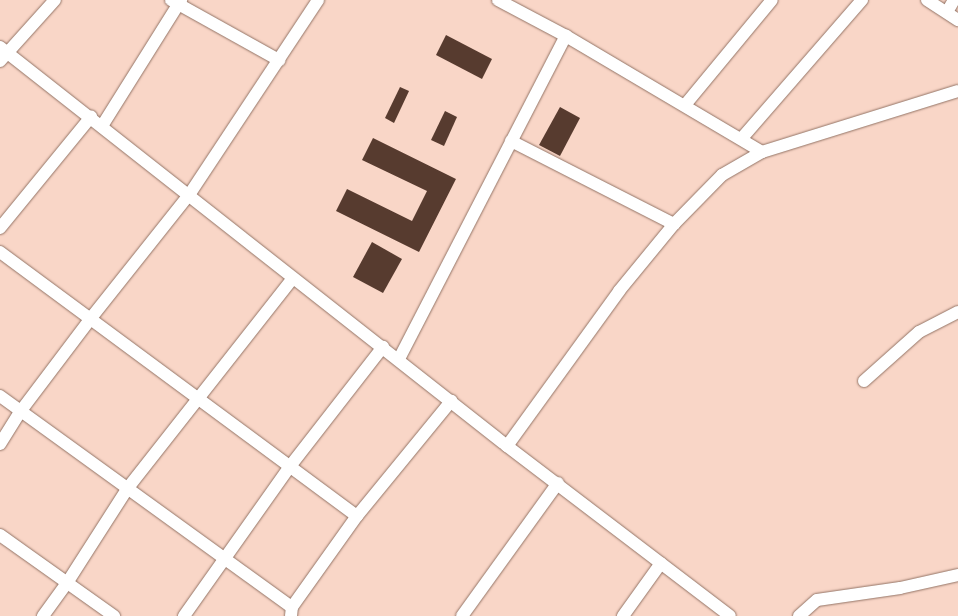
<!DOCTYPE html>
<style>
body{margin:0}
#map{position:relative;width:958px;height:616px;overflow:hidden;background:#f9d6c7;font-family:"Roboto Condensed",sans-serif}
div>[style]{position:absolute}
.building>*{inset:0;background:#573b2f}
.roads{filter:drop-shadow(0 0 1px #937466) drop-shadow(0 0 1px #937466)}
.minor>*{height:12px;margin:-6px;padding:0 6px;transform-origin:6px;border-radius:6px;background:#fff}
span{translate:-50% -50%;white-space:nowrap;text-align:center;line-height:1.15;-webkit-text-stroke:4px #fff;paint-order:stroke}
</style>
<div id="map">
<div class="building">
<i style="clip-path:polygon(446px 35px,492px 59px,482px 79px,436px 55px)"></i>
<i style="clip-path:polygon(400px 87px,409px 91px,394px 123px,385px 118px)"></i>
<i style="clip-path:polygon(560px 107px,580px 118px,560px 156px,539px 145px)"></i>
<i style="clip-path:polygon(445px 111px,457px 117px,444px 146px,431px 140px)"></i>
<i style="clip-path:polygon(373px 138px,456px 179px,419px 252px,336px 211px,347px 189px,412px 221px,427px 191px,362px 160px)"></i>
<i style="clip-path:polygon(372px 242px,402px 259px,383px 293px,353px 277px)"></i>
</div>
<div class="roads">
<div class="minor">
<i style="left:171px;top:0;width:124px;rotate:29.1deg"></i>
<i style="left:498px;top:0;width:77px;rotate:27.9deg"></i>
<i style="left:566px;top:36px;width:228px;rotate:30.6deg"></i>
<i style="left:927px;top:0;width:37px;rotate:33deg"></i>
<i style="left:947px;top:12px;width:14px;rotate:-60deg"></i>
<i style="left:0;top:47px;width:645px;rotate:38.2deg"></i>
<i style="left:507px;top:446px;width:280px;rotate:37.3deg"></i>
<i style="left:0;top:61px;width:82px;rotate:-48deg"></i>
<i style="left:685px;top:105px;width:136px;rotate:-50.4deg"></i>
<i style="left:102px;top:126px;width:149px;rotate:-57.9deg"></i>
<i style="left:742px;top:138px;width:183px;rotate:-49deg"></i>
<i style="left:511px;top:141px;width:183px;rotate:27deg"></i>
<i style="left:0;top:228px;width:144px;rotate:-50.7deg"></i>
<i style="left:0;top:252px;width:444px;rotate:36.5deg"></i>
<i style="left:399px;top:359px;width:364px;rotate:-62.7deg"></i>
<i style="left:864px;top:381px;width:74px;rotate:-41.7deg"></i>
<i style="left:919px;top:332px;width:44px;rotate:-27.1deg"></i>
<i style="left:0;top:396px;width:360px;rotate:35.9deg"></i>
<i style="left:0;top:444px;width:38px;rotate:-58deg"></i>
<i style="left:20px;top:412px;width:118px;rotate:-52.9deg"></i>
<i style="left:91px;top:318px;width:157px;rotate:-51.5deg"></i>
<i style="left:189px;top:195px;width:234px;rotate:-56.5deg"></i>
<i style="left:507px;top:446px;width:191px;rotate:-54.1deg"></i>
<i style="left:619px;top:291px;width:87px;rotate:-50.6deg"></i>
<i style="left:674px;top:224px;width:69px;rotate:-45.6deg"></i>
<i style="left:722px;top:175px;width:46px;rotate:-29.9deg"></i>
<i style="left:762px;top:152px;width:205px;rotate:-17.3deg"></i>
<i style="left:0;top:535px;width:140px;rotate:35.4deg"></i>
<i style="left:43px;top:616px;width:41px;rotate:-54deg"></i>
<i style="left:67px;top:583px;width:112px;rotate:-57.4deg"></i>
<i style="left:127px;top:489px;width:268px;rotate:-51.8deg"></i>
<i style="left:184px;top:616px;width:185px;rotate:-54.7deg"></i>
<i style="left:291px;top:465px;width:150px;rotate:-52.1deg"></i>
<i style="left:291px;top:616px;width:9px;rotate:-84deg"></i>
<i style="left:292px;top:607px;width:112px;rotate:-54.5deg"></i>
<i style="left:357px;top:516px;width:149px;rotate:-50.7deg"></i>
<i style="left:462px;top:616px;width:164px;rotate:-54.2deg"></i>
<i style="left:623px;top:616px;width:65px;rotate:-54.4deg"></i>
<i style="left:799px;top:616px;width:24px;rotate:-42deg"></i>
<i style="left:817px;top:600px;width:84px;rotate:-8.2deg"></i>
<i style="left:900px;top:588px;width:59px;rotate:-12.6deg"></i>
</div>
</div>
</div>
